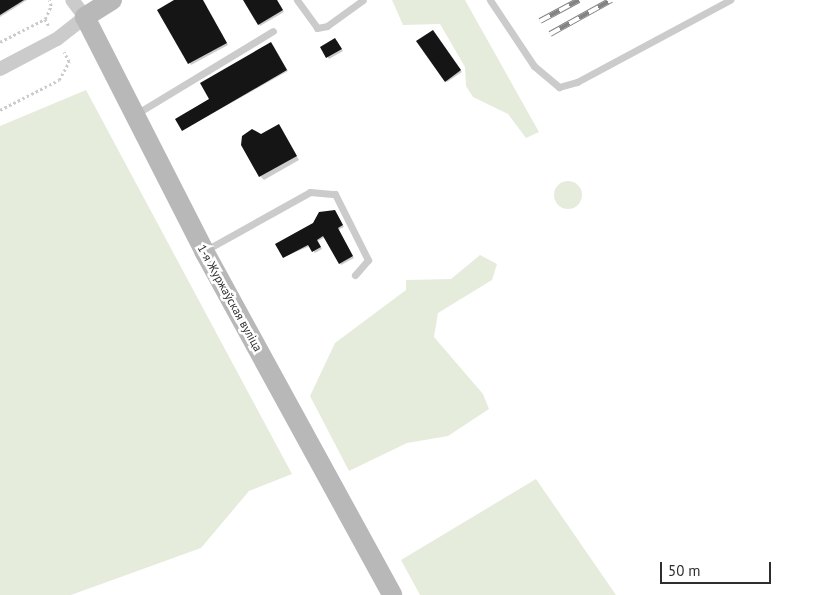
<!DOCTYPE html>
<meta charset="utf-8">
<style>
body{margin:0}
#map{position:relative;width:833px;height:595px;overflow:hidden;background:#fff;font-family:"PT Sans",sans-serif}
div>[style]{position:absolute}
.green>*{inset:0;background:#e5ecdc}
.round{border-radius:50%}
.shadow>*{inset:0;background:#0003}
.building>*{inset:0;background:#151515}
.path>*{height:2.5px;margin-top:-1.25px;transform-origin:0;background:repeating-linear-gradient(90deg,#cbcbcb 0 2.5px,transparent 0 5px)}
.lane>*{height:7px;margin:-3.5px;padding:0 3.5px;transform-origin:3.5px;border-radius:3.5px;background:#cbcbcb}
.street>*{height:14px;margin:-7px;padding:0 7px;transform-origin:7px;border-radius:7px;background:#cbcbcb}
.secondary>*{height:20px;margin:-10px;padding:0 10px;transform-origin:10px;border-radius:10px;background:#b8b8b8}
.rail>*{height:5.5px;margin-top:-2.75px;transform-origin:0;background:repeating-linear-gradient(90deg,#fff 0 11px,#838383 0 22px);box-sizing:border-box;border-block:1px solid #838383}
span{translate:-50% -50%;white-space:nowrap;text-align:center;line-height:1.15;-webkit-text-stroke:5px #fff;paint-order:stroke}
.street-label{font-size:12px;color:#2e2e2e}
.scale{position:absolute;left:660px;top:562px;width:111px;height:22px;box-sizing:border-box;border:2px solid #2e2e2e;border-top:0;padding-left:6px;font-size:15px;line-height:18px;white-space:nowrap;color:#2e2e2e;-webkit-text-stroke:4px #fff;paint-order:stroke}
</style>
<div id="map">
<div class="green">
<i style="clip-path:polygon(392px 0,465px 0,539px 132px,526px 138px,508px 114px,473px 97px,466px 86px,465px 67px,440px 24px,403px 25px)"></i>
<i style="clip-path:polygon(86px 90px,292px 474px,249px 491px,201px 548px,71px 595px,0 595px,0 126px)"></i>
<i class="round" style="left:554px;top:181px;width:28px;height:28px"></i>
<i style="clip-path:polygon(480px 255px,497px 264px,492px 280px,438px 313px,434px 337px,483px 394px,489px 409px,448px 436px,407px 443px,349px 471px,310px 396px,335px 343px,406px 290px,406px 280px,451px 279px)"></i>
<i style="clip-path:polygon(536px 479px,616px 595px,420px 595px,401px 560px)"></i>
</div>
<div class="shadow">
<i style="clip-path:polygon(0 0,27px 0,0 17px)"></i>
<i style="clip-path:polygon(177px 0,202px 0,228px 45px,191px 65px,159px 10px)"></i>
<i style="clip-path:polygon(244px 0,277px 0,284px 12px,260px 26px)"></i>
<i style="clip-path:polygon(434px 33px,462px 72px,447px 82px,446px 81px)"></i>
<i style="clip-path:polygon(337px 41px,343px 51px,329px 59px,321px 48px)"></i>
<i style="clip-path:polygon(273px 45px,288px 71px,183px 130px)"></i>
<i style="clip-path:polygon(278px 125px,299px 160px,264px 180px,260px 176px,261px 135px)"></i>
<i style="clip-path:polygon(337px 214px,344px 227px,338px 230px,354px 258px,341px 265px,325px 237px,318px 241px,322px 249px,315px 253px,310px 246px,284px 257px,277px 244px)"></i>
</div>
<div class="building">
<i style="clip-path:polygon(0 0,24px 0,0 15px)"></i>
<i style="clip-path:polygon(174px 0,203px 0,227px 43px,188px 64px,157px 10px)"></i>
<i style="clip-path:polygon(243px 0,277px 0,283px 10px,258px 25px)"></i>
<i style="clip-path:polygon(433px 30px,461px 70px,445px 82px,416px 41px)"></i>
<i style="clip-path:polygon(335px 38px,342px 49px,326px 58px,320px 47px)"></i>
<i style="clip-path:polygon(271px 42px,287px 70px,182px 131px,175px 119px,209px 99px,200px 83px)"></i>
<i style="clip-path:polygon(279px 124px,297px 156px,259px 177px,241px 145px,242px 136px,252px 129px,261px 134px)"></i>
<i style="clip-path:polygon(335px 210px,343px 225px,338px 228px,353px 256px,339px 264px,323px 236px,317px 240px,321px 247px,312px 252px,308px 245px,283px 258px,275px 244px,313px 223px,319px 212px)"></i>
</div>
<div class="path">
<i style="left:45px;top:19px;width:14px;rotate:-65deg"></i>
<i style="left:51px;top:6px;width:6px;rotate:-108deg"></i>
<i style="left:0;top:42px;width:51px;rotate:-27.1deg"></i>
<i style="left:45px;top:19px;width:10px;rotate:61deg"></i>
<i style="left:0;top:110px;width:66px;rotate:-27deg"></i>
<i style="left:59px;top:80px;width:21px;rotate:-61deg"></i>
<i style="left:69px;top:62px;width:11px;rotate:-117deg"></i>
</div>
<div class="lane">
<i style="left:297px;top:0;width:34px;rotate:54deg"></i>
<i style="left:317px;top:28px;width:10px;rotate:-11deg"></i>
<i style="left:327px;top:26px;width:44px;rotate:-35.8deg"></i>
<i style="left:490px;top:0;width:79px;rotate:56.3deg"></i>
<i style="left:534px;top:66px;width:33px;rotate:40deg"></i>
<i style="left:559px;top:87px;width:19px;rotate:-16deg"></i>
<i style="left:577px;top:82px;width:174px;rotate:-28.2deg"></i>
<i style="left:136px;top:114px;width:160px;rotate:-31.2deg"></i>
<i style="left:206px;top:250px;width:119px;rotate:-29.1deg"></i>
<i style="left:310px;top:192px;width:25px;rotate:5deg"></i>
<i style="left:335px;top:194px;width:74px;rotate:63.4deg"></i>
<i style="left:368px;top:260px;width:20px;rotate:131deg"></i>
</div>
<div class="street">
<i style="left:0;top:69px;width:64px;rotate:-27.8deg"></i>
<i style="left:57px;top:39px;width:36px;rotate:-38deg"></i>
<i style="left:85px;top:17px;width:21px;rotate:-127deg"></i>
</div>
<div class="secondary">
<i style="left:112px;top:0;width:32px;rotate:148deg"></i>
<i style="left:85px;top:17px;width:263px;rotate:63deg"></i>
<i style="left:204px;top:251px;width:392px;rotate:61.3deg"></i>
</div>
<div class="rail">
<i style="left:540px;top:21px;width:44px;rotate:-28.3deg"></i>
<i style="left:550px;top:34px;width:70px;rotate:-29.1deg"></i>
</div>
<div class="street-label">
<span style="left:230px;top:298px;rotate:61deg">1-я Журжаўская вуліца</span>
</div>
<div class="scale">50 m</div>
</div>
